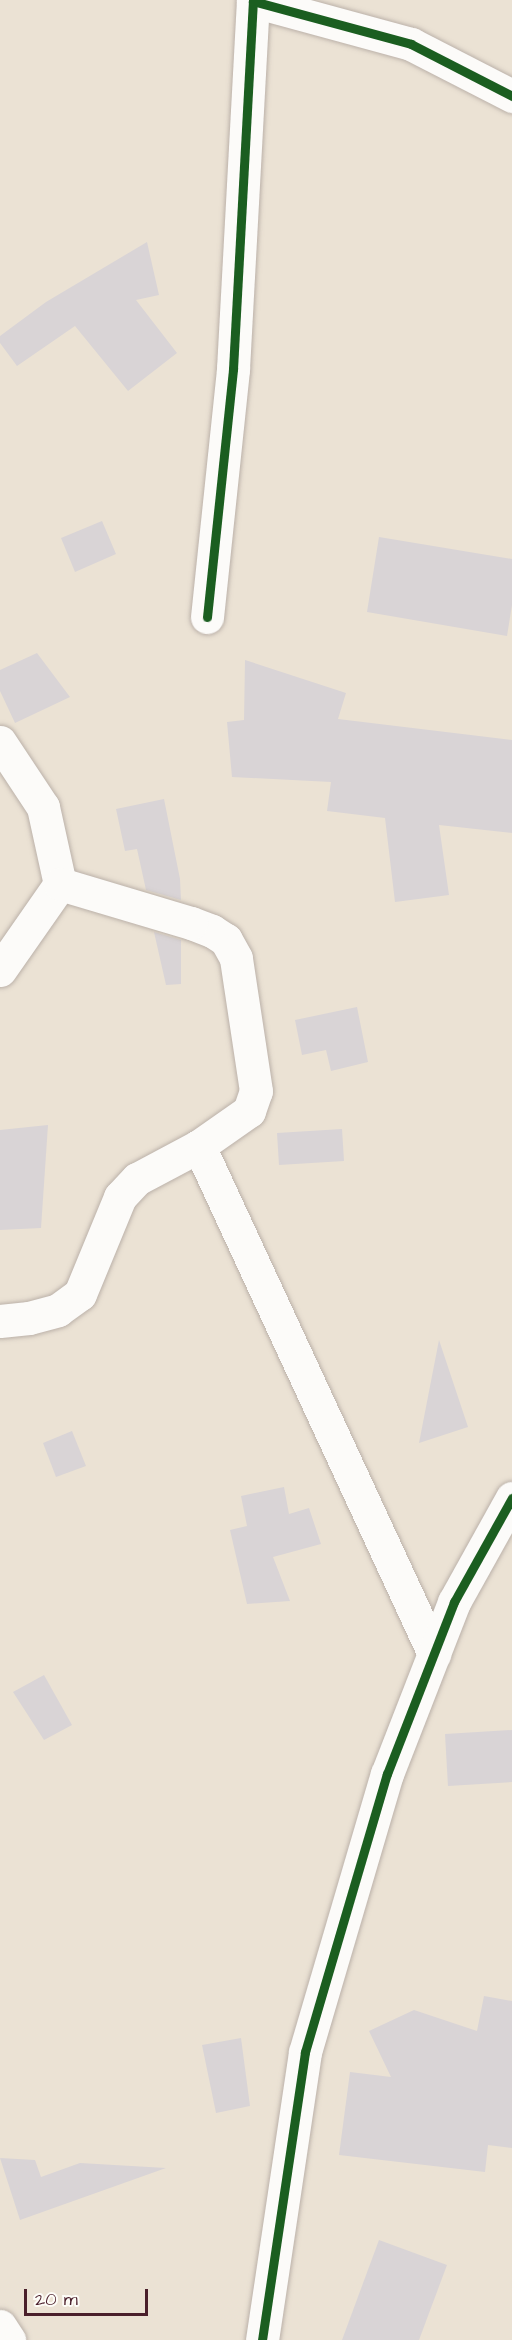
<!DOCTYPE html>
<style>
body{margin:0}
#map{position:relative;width:512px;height:2340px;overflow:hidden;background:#ebe2d4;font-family:"Architects Daughter",sans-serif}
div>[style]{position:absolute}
.building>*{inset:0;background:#d9d4d6}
.roads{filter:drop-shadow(0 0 2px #bbb1a9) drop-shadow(0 0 2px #bbb1a9)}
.minor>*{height:33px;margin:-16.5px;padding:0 16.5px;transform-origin:16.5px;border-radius:16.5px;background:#fcfbf9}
.cycleway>*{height:9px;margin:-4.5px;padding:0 4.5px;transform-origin:4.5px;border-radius:4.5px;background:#1b5e20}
span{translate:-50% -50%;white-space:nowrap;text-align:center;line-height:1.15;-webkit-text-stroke:6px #fdfcf7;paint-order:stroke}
.scale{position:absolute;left:24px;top:2289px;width:124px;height:27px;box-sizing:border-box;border:3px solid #4a1f2b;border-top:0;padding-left:8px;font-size:18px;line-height:21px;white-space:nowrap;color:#4a1f2b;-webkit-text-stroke:4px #fdfcf7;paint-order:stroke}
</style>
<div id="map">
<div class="building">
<i style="clip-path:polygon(147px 242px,159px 295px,136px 300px,177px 353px,128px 391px,75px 326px,17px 366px,0 343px,0 336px,46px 302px)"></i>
<i style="clip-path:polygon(102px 521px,116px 554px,75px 572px,61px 538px)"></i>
<i style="clip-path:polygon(379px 537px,512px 559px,512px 605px,507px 636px,367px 612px)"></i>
<i style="clip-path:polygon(37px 653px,70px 697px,15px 723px,0 691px,0 670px)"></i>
<i style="clip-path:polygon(245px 660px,346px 693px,338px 719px,512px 740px,512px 833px,439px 825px,449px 895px,395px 902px,385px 818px,327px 811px,331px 782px,232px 777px,227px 722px,244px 720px)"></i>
<i style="clip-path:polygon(164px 799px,180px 879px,181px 900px,146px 890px,137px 849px,125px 851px,116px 809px)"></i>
<i style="clip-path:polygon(154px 932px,181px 940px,181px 984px,166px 985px)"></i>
<i style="clip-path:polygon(357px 1007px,368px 1062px,331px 1071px,326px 1050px,302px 1055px,295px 1020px)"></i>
<i style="clip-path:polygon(48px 1125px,41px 1228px,0 1230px,0 1130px)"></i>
<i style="clip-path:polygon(342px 1129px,344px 1161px,279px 1165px,277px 1133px)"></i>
<i style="clip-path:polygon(439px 1340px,468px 1427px,419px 1443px)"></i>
<i style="clip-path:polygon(72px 1431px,86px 1466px,56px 1477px,43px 1443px)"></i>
<i style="clip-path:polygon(284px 1487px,289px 1514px,309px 1508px,321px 1544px,273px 1557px,290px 1601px,247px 1604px,230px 1530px,247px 1526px,241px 1496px)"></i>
<i style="clip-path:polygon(44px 1675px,72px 1725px,44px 1740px,13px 1692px)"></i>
<i style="clip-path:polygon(512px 1730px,512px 1782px,448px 1786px,445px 1734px)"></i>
<i style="clip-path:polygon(484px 1996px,512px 2001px,512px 2148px,488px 2145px,485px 2172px,339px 2155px,350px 2072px,391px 2077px,369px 2031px,414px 2010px,477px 2031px)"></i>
<i style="clip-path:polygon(241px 2038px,250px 2106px,216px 2113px,202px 2045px)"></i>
<i style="clip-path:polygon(0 2158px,35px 2160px,41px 2177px,80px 2163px,166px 2168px,20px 2220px)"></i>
<i style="clip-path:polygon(379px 2240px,447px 2265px,419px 2340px,342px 2340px)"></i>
</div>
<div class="roads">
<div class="minor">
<i style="left:207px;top:617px;width:249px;rotate:-84deg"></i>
<i style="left:233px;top:369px;width:369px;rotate:-86.9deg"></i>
<i style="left:253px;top:1px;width:164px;rotate:15.2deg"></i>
<i style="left:411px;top:44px;width:114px;rotate:27.2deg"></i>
<i style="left:0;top:742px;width:78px;rotate:56.5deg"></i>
<i style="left:43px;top:807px;width:79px;rotate:77.6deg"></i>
<i style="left:60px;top:884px;width:105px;rotate:124.9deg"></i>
<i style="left:199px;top:1146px;width:560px;rotate:65.17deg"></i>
<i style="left:0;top:1321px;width:29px;rotate:-6deg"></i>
<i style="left:29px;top:1318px;width:30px;rotate:-15deg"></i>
<i style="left:58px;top:1310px;width:27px;rotate:-36deg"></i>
<i style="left:80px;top:1294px;width:105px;rotate:-67.6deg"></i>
<i style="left:120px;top:1197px;width:25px;rotate:-47deg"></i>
<i style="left:137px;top:1179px;width:70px;rotate:-28deg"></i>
<i style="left:199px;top:1146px;width:61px;rotate:-35deg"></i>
<i style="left:249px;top:1111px;width:21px;rotate:-71deg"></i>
<i style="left:256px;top:1091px;width:134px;rotate:-98.6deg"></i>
<i style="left:236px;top:958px;width:21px;rotate:-119deg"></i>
<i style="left:226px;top:940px;width:17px;rotate:-147deg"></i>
<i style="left:212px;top:931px;width:22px;rotate:-159deg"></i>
<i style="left:191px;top:923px;width:137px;rotate:-163.4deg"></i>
<i style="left:0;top:2326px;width:17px;rotate:57deg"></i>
<i style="left:262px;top:2340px;width:291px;rotate:-81.5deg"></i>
<i style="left:305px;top:2052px;width:290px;rotate:-73.6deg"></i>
<i style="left:387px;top:1774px;width:185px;rotate:-68.7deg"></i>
<i style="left:454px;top:1602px;width:119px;rotate:-60.9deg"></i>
</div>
</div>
<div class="cycleway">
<i style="left:207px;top:617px;width:249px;rotate:-84deg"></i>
<i style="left:233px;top:369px;width:369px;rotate:-86.9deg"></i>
<i style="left:253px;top:1px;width:164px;rotate:15.2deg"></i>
<i style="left:411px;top:44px;width:114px;rotate:27.2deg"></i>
<i style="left:262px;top:2340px;width:291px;rotate:-81.5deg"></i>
<i style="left:305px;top:2052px;width:290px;rotate:-73.6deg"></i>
<i style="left:387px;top:1774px;width:185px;rotate:-68.7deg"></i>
<i style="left:454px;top:1602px;width:119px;rotate:-60.9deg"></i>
</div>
<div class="scale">20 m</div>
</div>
